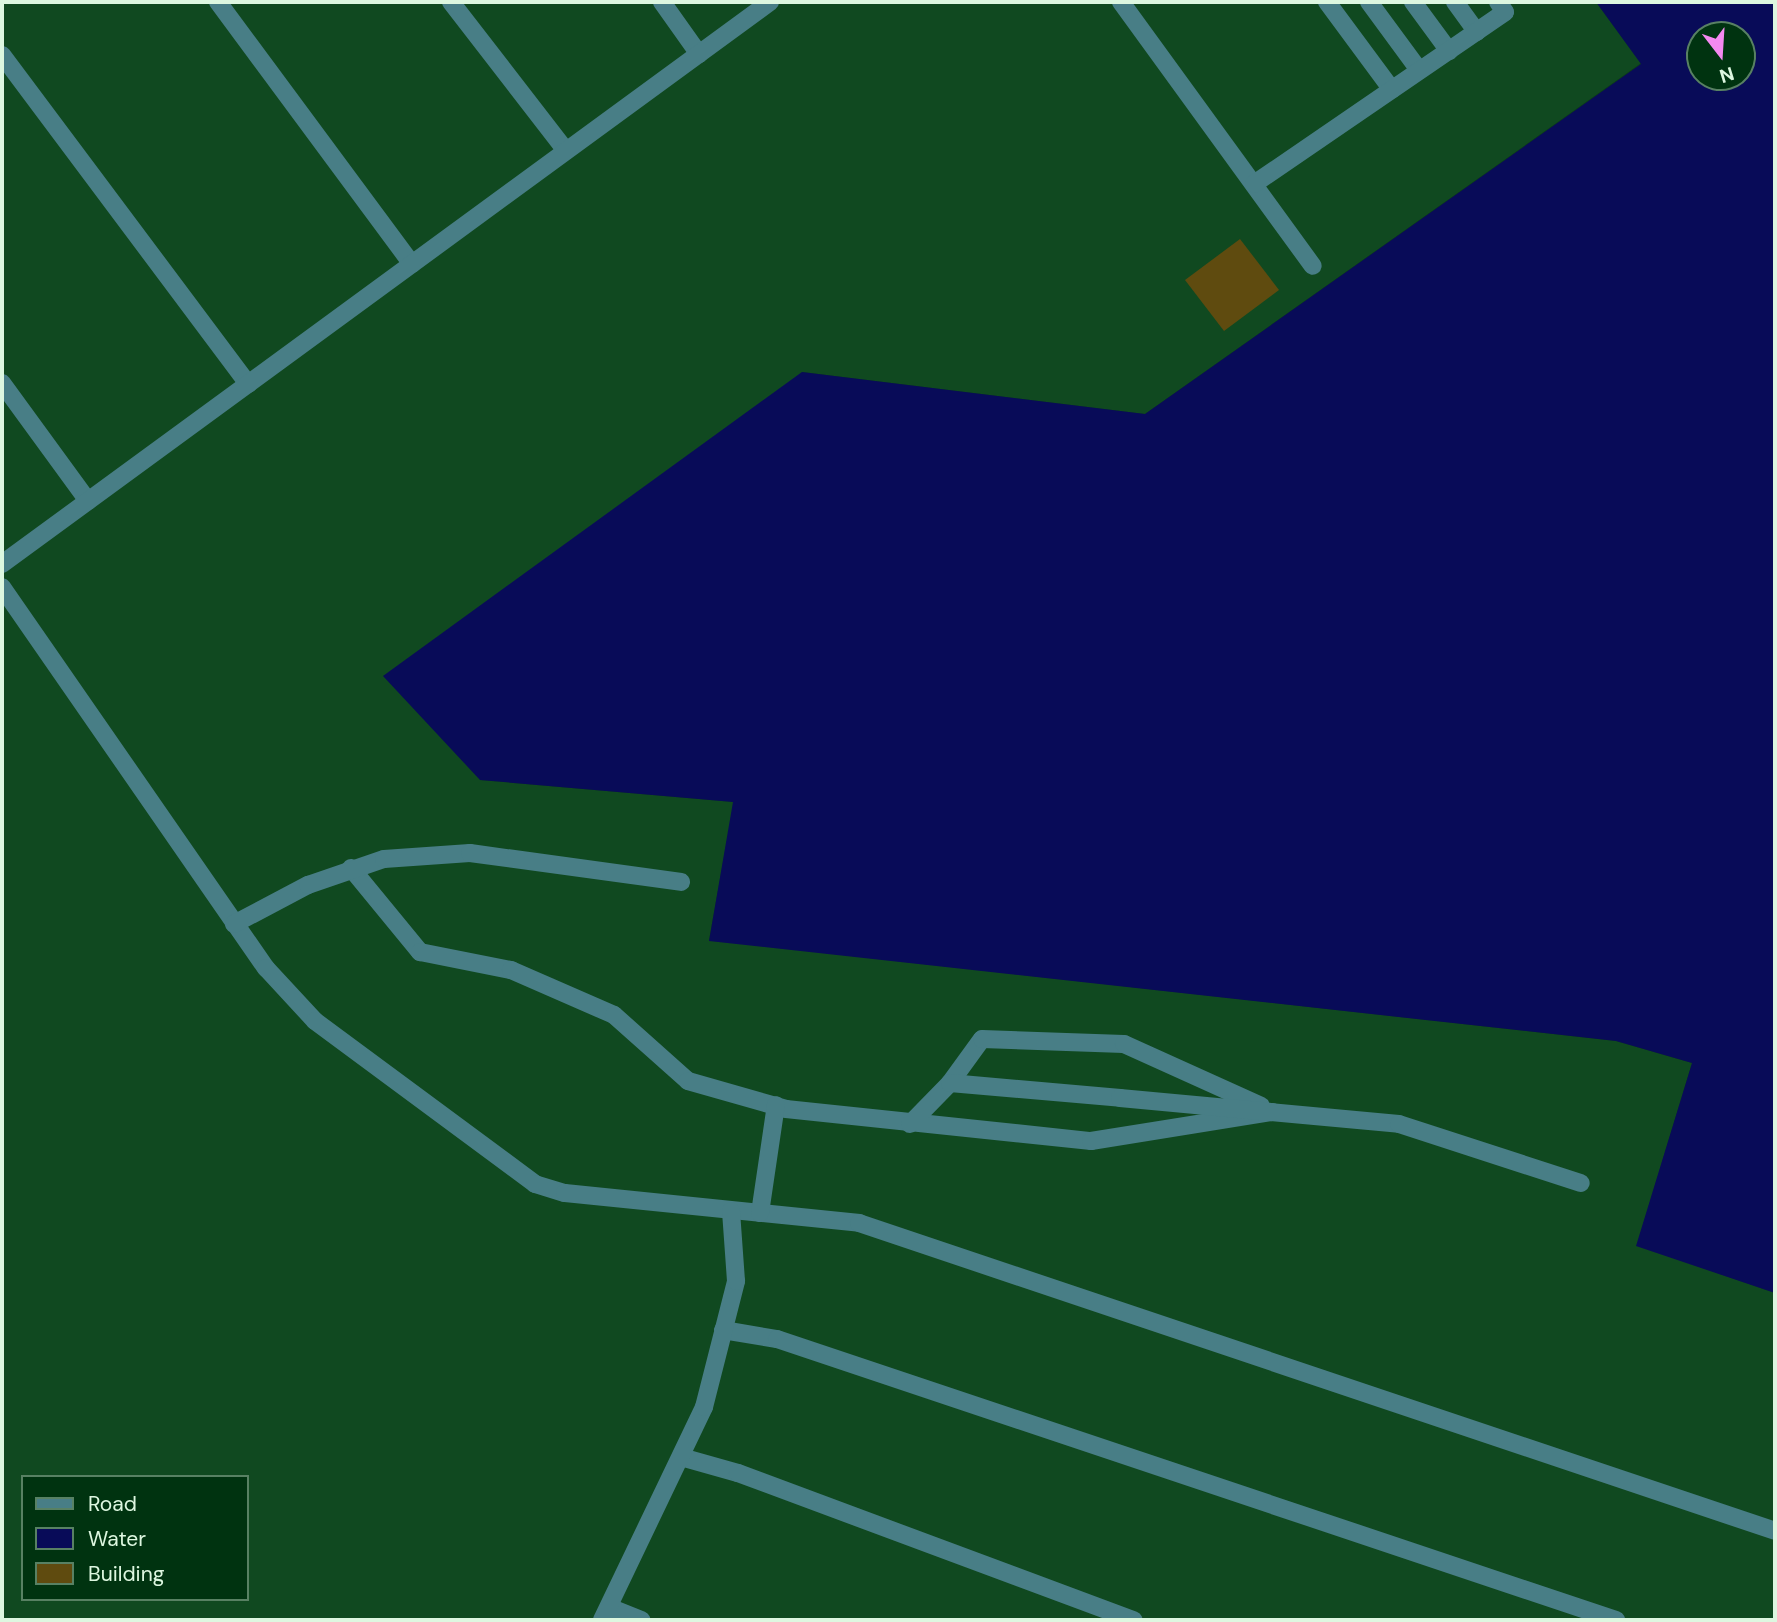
<!DOCTYPE html>
<style>
body{margin:0}
#map{position:relative;width:1777px;height:1622px;overflow:hidden;background:#0d3d1a;font-family:"DM Sans",sans-serif}
div>[style]{position:absolute}
.built>*{inset:0;background:#104920}
.water>*{inset:0;background:#080b58}
.building>*{inset:0;background:#5f4b0f}
.minor>*{height:18px;margin:-9px;padding:0 9px;transform-origin:9px;border-radius:9px;background:#487e86}
span{translate:-50% -50%;white-space:nowrap;text-align:center;line-height:1.15;-webkit-text-stroke:7px #003310;paint-order:stroke}
.frame{position:absolute;inset:0;border:4px solid #ddf7e0;pointer-events:none}
.legend{position:absolute;left:21px;top:1475px;width:228px;height:126px;box-sizing:border-box;background:#003310;border:2px solid #588163;margin:0;padding:9px 12px;list-style:none;font-size:21px;color:#ddf7e0}
.legend li{display:flex;align-items:center;gap:14px;height:35px}
.legend b{width:35px;border:2px solid #588163}
.north{position:absolute;left:1686px;top:21px;width:70px;height:70px;box-sizing:border-box;background:#003310;border:2px solid #588163;border-radius:50%;rotate:163deg;font-size:19px;font-weight:700;line-height:28px;text-align:center;color:#ddf7e0}
.north::after{content:'';display:block;margin:auto;width:24px;height:32px;background:#f489f0;clip-path:polygon(50% 0,100% 100%,50% 72%,0 100%)}
</style>
<div id="map">
<div class="built">
<i style="clip-path:polygon(evenodd,2px 2px,1596px 2px,1641px 63px,1145px 414px,802px 372px,480px 780px,734px 802px,709px 940px,1616px 1041px,1692px 1063px,1637px 1245px,1775px 1293px,1775px 1620px,2px 1620px,2px 2px,23px 1477px,247px 1477px,247px 1599px,23px 1599px,23px 1477px)"></i>
</div>
<div class="water">
<i style="clip-path:polygon(evenodd,1596px 2px,1775px 2px,1775px 1293px,1636px 1246px,1692px 1063px,1616px 1041px,709px 941px,733px 802px,480px 780px,383px 676px,802px 372px,1145px 414px,1641px 64px,1596px 2px,1700px 35px,1742px 35px,1742px 77px,1700px 77px,1700px 35px)"></i>
</div>
<div class="building">
<i style="clip-path:polygon(1240px 239px,1279px 290px,1224px 331px,1185px 280px)"></i>
</div>
<div class="minor">
<i style="left:218px;top:2px;width:326px;rotate:53.5deg"></i>
<i style="left:451px;top:2px;width:188px;rotate:52.3deg"></i>
<i style="left:662px;top:2px;width:64px;rotate:54.6deg"></i>
<i style="left:1121px;top:2px;width:326px;rotate:54deg"></i>
<i style="left:1327px;top:2px;width:109px;rotate:53.5deg"></i>
<i style="left:1369px;top:2px;width:84px;rotate:53.7deg"></i>
<i style="left:1413px;top:2px;width:61px;rotate:53.7deg"></i>
<i style="left:1455px;top:2px;width:37px;rotate:54deg"></i>
<i style="left:2px;top:55px;width:411px;rotate:53.2deg"></i>
<i style="left:1254px;top:184px;width:304px;rotate:-34.4deg"></i>
<i style="left:1505px;top:12px;width:12px;rotate:-125deg"></i>
<i style="left:2px;top:383px;width:146px;rotate:53.9deg"></i>
<i style="left:2px;top:564px;width:952px;rotate:-36.2deg"></i>
<i style="left:2px;top:587px;width:464px;rotate:55.3deg"></i>
<i style="left:266px;top:968px;width:72px;rotate:47.2deg"></i>
<i style="left:315px;top:1021px;width:274px;rotate:36.5deg"></i>
<i style="left:535px;top:1184px;width:31px;rotate:17deg"></i>
<i style="left:565px;top:1193px;width:296px;rotate:5.8deg"></i>
<i style="left:859px;top:1223px;width:966px;rotate:18.58deg"></i>
<i style="left:351px;top:868px;width:109px;rotate:50.6deg"></i>
<i style="left:420px;top:952px;width:93px;rotate:11.2deg"></i>
<i style="left:511px;top:970px;width:112px;rotate:23.6deg"></i>
<i style="left:614px;top:1015px;width:99px;rotate:41.7deg"></i>
<i style="left:688px;top:1081px;width:102px;rotate:15.9deg"></i>
<i style="left:786px;top:1109px;width:307px;rotate:6deg"></i>
<i style="left:1091px;top:1141px;width:184px;rotate:-9.1deg"></i>
<i style="left:234px;top:924px;width:84px;rotate:-27.8deg"></i>
<i style="left:308px;top:885px;width:80px;rotate:-18.9deg"></i>
<i style="left:384px;top:859px;width:86px;rotate:-4deg"></i>
<i style="left:470px;top:853px;width:213px;rotate:7.8deg"></i>
<i style="left:950px;top:1083px;width:54px;rotate:-54deg"></i>
<i style="left:982px;top:1039px;width:142px;rotate:2deg"></i>
<i style="left:1124px;top:1044px;width:150px;rotate:24.3deg"></i>
<i style="left:910px;top:1124px;width:57px;rotate:-45.7deg"></i>
<i style="left:950px;top:1083px;width:171px;rotate:5deg"></i>
<i style="left:1120px;top:1098px;width:280px;rotate:5.3deg"></i>
<i style="left:1399px;top:1124px;width:191px;rotate:18deg"></i>
<i style="left:760px;top:1213px;width:109px;rotate:-81.6deg"></i>
<i style="left:723px;top:1330px;width:55px;rotate:9.5deg"></i>
<i style="left:777px;top:1339px;width:885px;rotate:18.52deg"></i>
<i style="left:681px;top:1457px;width:59px;rotate:15.7deg"></i>
<i style="left:738px;top:1473px;width:422px;rotate:20.4deg"></i>
<i style="left:609px;top:1607px;width:35px;rotate:22deg"></i>
<i style="left:602px;top:1620px;width:236px;rotate:-64.4deg"></i>
<i style="left:704px;top:1407px;width:130px;rotate:-75.7deg"></i>
<i style="left:736px;top:1281px;width:70px;rotate:-94.1deg"></i>
</div>
<div class="frame"></div>
<ul class="legend">
<li><b style="height:9px;background:#487e86"></b>Road</li>
<li><b style="height:19px;background:#080b58"></b>Water</li>
<li><b style="height:19px;background:#5f4b0f"></b>Building</li>
</ul>
<div class="north">N</div>
</div>
